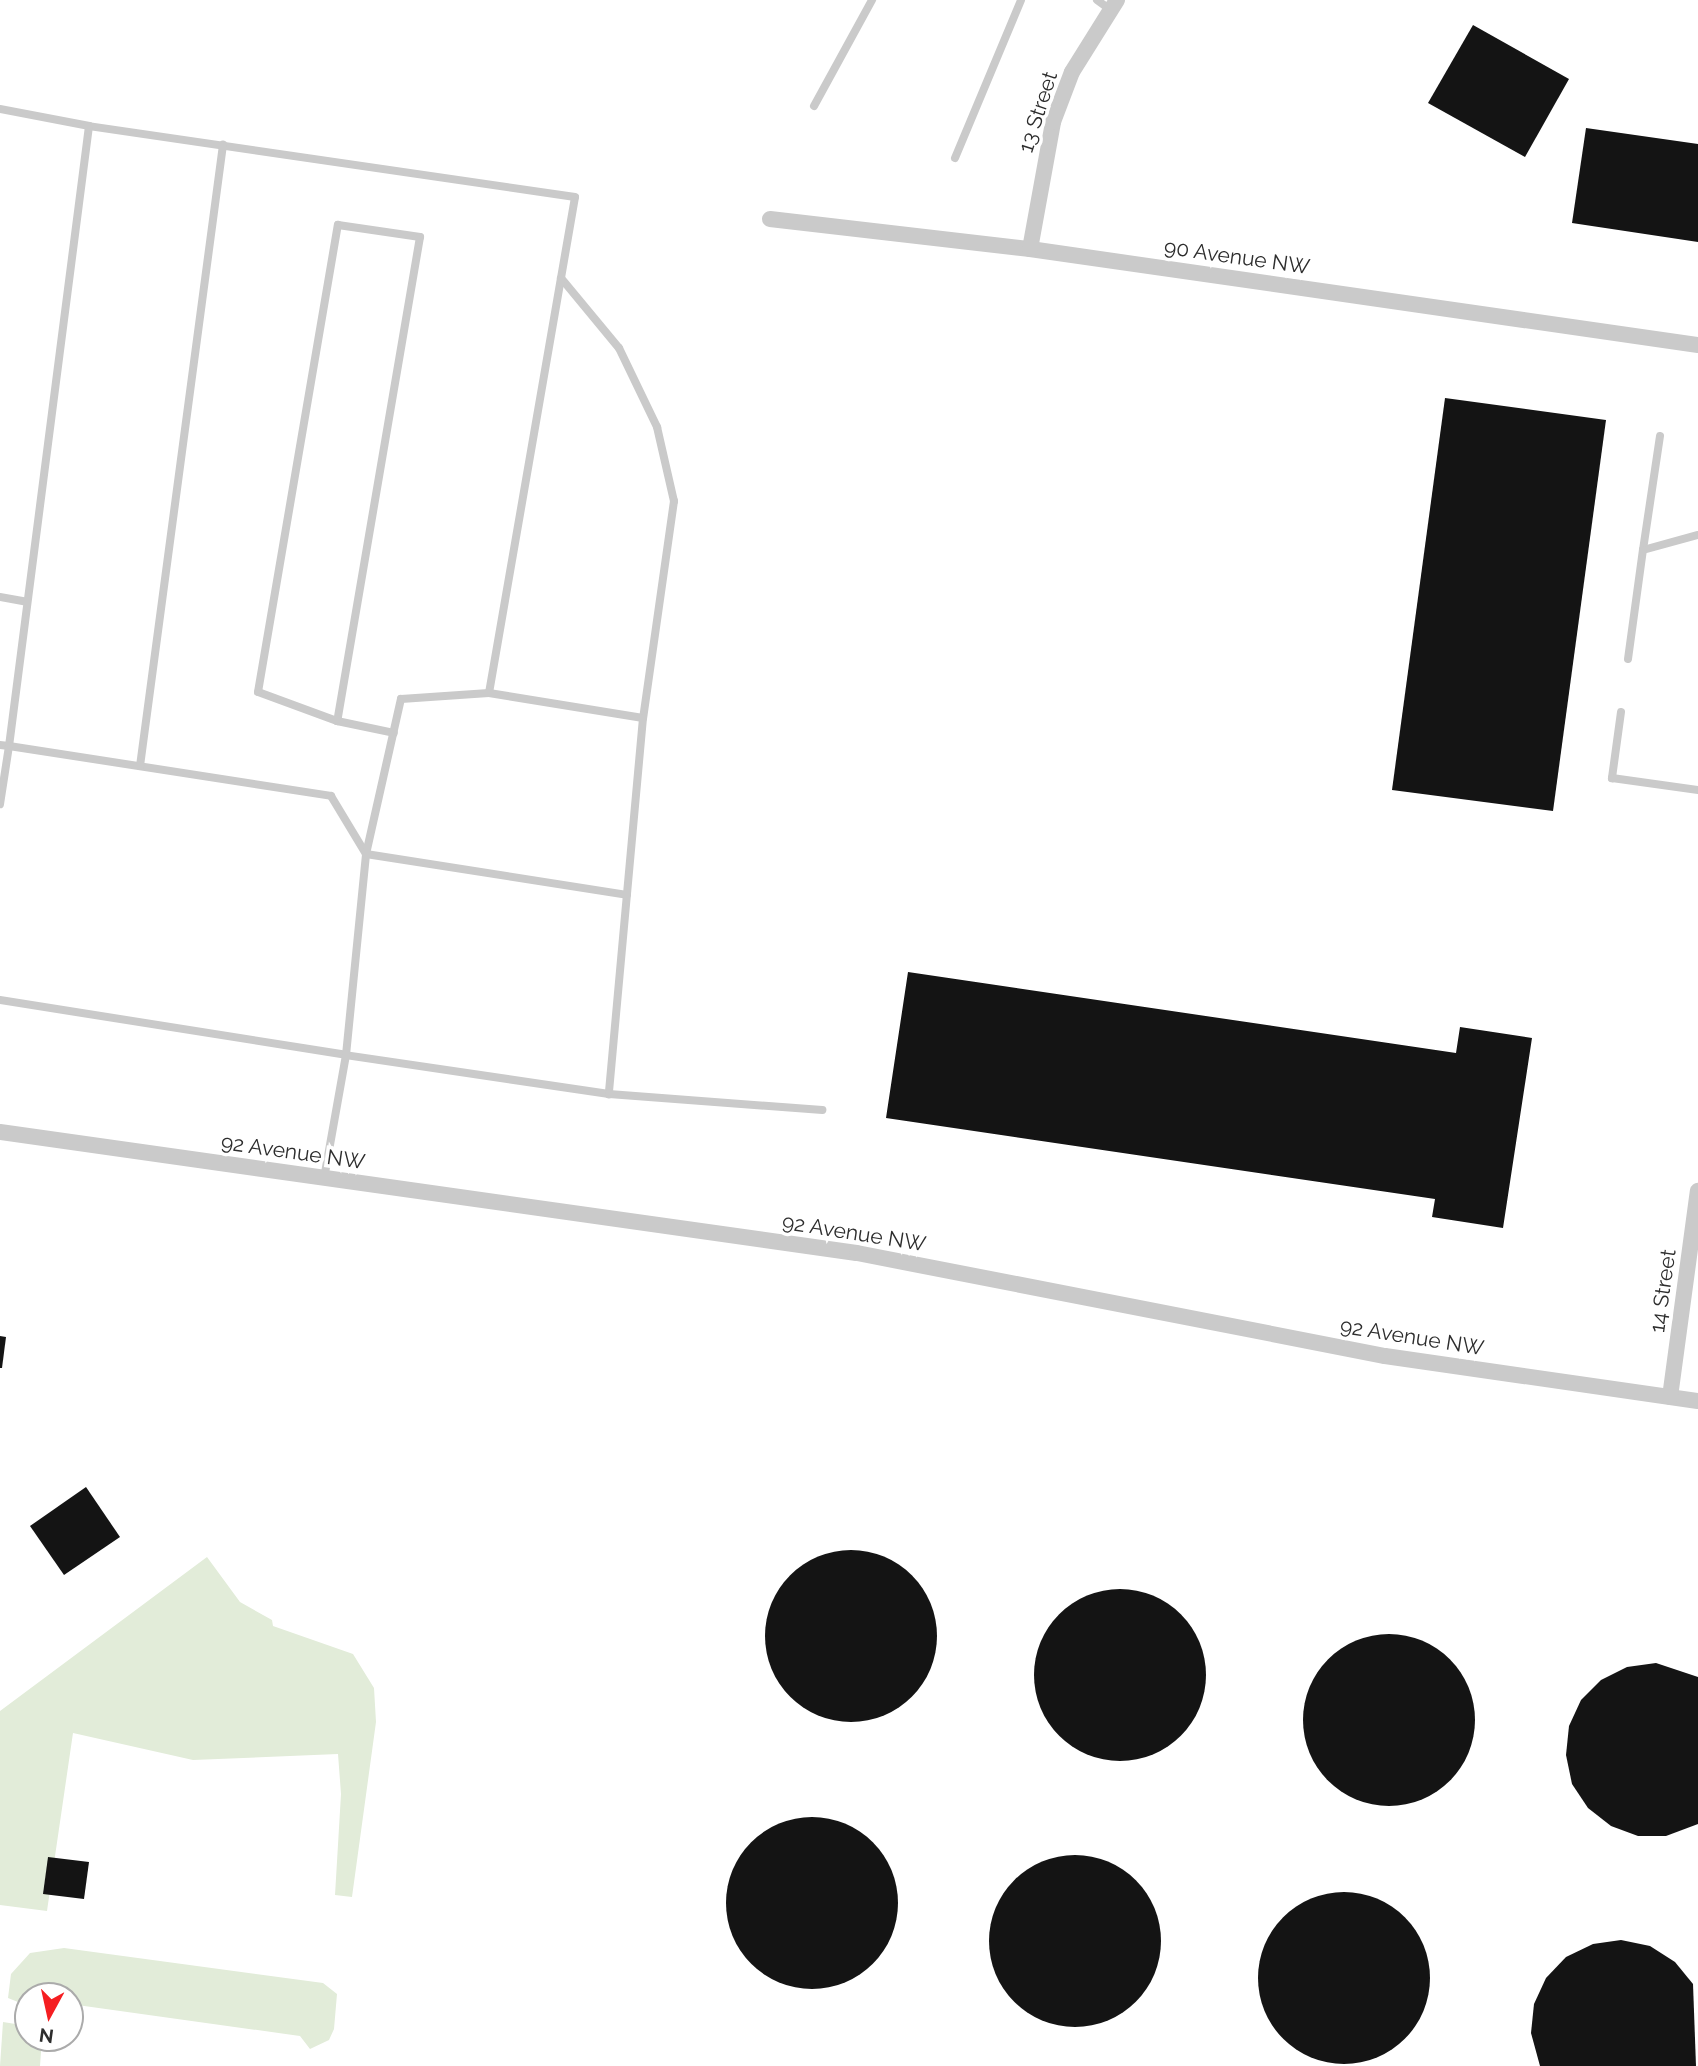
<!DOCTYPE html>
<style>
body{margin:0}
#map{position:relative;width:1698px;height:2066px;overflow:hidden;background:#fff;font-family:Raleway,sans-serif}
div>[style]{position:absolute}
.green>*{inset:0;background:#e2ecd9}
.building>*{inset:0;background:#141414}
.round{border-radius:50%}
.lane>*{height:8px;margin:-4px;padding:0 4px;transform-origin:4px;border-radius:4px;background:#cacaca}
.street>*{height:16px;margin:-8px;padding:0 8px;transform-origin:8px;border-radius:8px;background:#cacaca}
span{translate:-50% -50%;white-space:nowrap;text-align:center;line-height:1.15;-webkit-text-stroke:7px #fff;paint-order:stroke}
.street-label{font-size:21px;color:#2d2d2d}
.north{position:absolute;left:14px;top:1982px;width:70px;height:70px;box-sizing:border-box;background:#fff;border:2px solid #ababab;border-radius:50%;rotate:188deg;font-size:19px;font-weight:700;line-height:28px;text-align:center;color:#2d2d2d}
.north::after{content:'';display:block;margin:auto;width:24px;height:32px;background:#f51e21;clip-path:polygon(50% 0,100% 100%,50% 72%,0 100%)}
</style>
<div id="map">
<div class="green">
<i style="clip-path:polygon(207px 1557px,240px 1602px,272px 1620px,273px 1626px,353px 1654px,374px 1688px,376px 1722px,352px 1897px,335px 1895px,341px 1794px,338px 1754px,193px 1760px,73px 1733px,47px 1911px,0 1905px,0 1711px)"></i>
<i style="clip-path:polygon(64px 1948px,323px 1983px,337px 1994px,334px 2029px,329px 2040px,310px 2049px,300px 2036px,70px 2004px,70px 1996px,28px 1996px,28px 2006px,8px 1998px,11px 1974px,30px 1953px)"></i>
<i style="clip-path:polygon(3px 2022px,28px 2026px,28px 2038px,42px 2038px,40px 2066px,0 2066px)"></i>
</div>
<div class="building">
<i style="clip-path:polygon(1473px 25px,1569px 79px,1525px 157px,1428px 103px)"></i>
<i style="clip-path:polygon(1586px 128px,1698px 144px,1698px 242px,1572px 223px)"></i>
<i style="clip-path:polygon(1445px 398px,1606px 420px,1553px 811px,1392px 790px)"></i>
<i style="clip-path:polygon(908px 972px,1456px 1053px,1460px 1027px,1532px 1038px,1503px 1228px,1432px 1217px,1435px 1199px,886px 1118px)"></i>
<i style="clip-path:polygon(0 1336px,6px 1337px,2px 1368px,0 1368px)"></i>
<i style="clip-path:polygon(86px 1487px,120px 1537px,64px 1575px,30px 1526px)"></i>
<i class="round" style="left:765px;top:1550px;width:172px;height:172px"></i>
<i class="round" style="left:1034px;top:1589px;width:172px;height:172px"></i>
<i class="round" style="left:1303px;top:1634px;width:172px;height:172px"></i>
<i style="clip-path:polygon(1656px 1663px,1698px 1677px,1698px 1824px,1666px 1836px,1638px 1836px,1611px 1826px,1588px 1808px,1572px 1784px,1566px 1755px,1569px 1726px,1581px 1700px,1601px 1680px,1627px 1667px)"></i>
<i class="round" style="left:726px;top:1817px;width:172px;height:172px"></i>
<i class="round" style="left:989px;top:1855px;width:172px;height:172px"></i>
<i style="clip-path:polygon(48px 1857px,89px 1862px,84px 1899px,43px 1894px)"></i>
<i class="round" style="left:1258px;top:1892px;width:172px;height:172px"></i>
<i style="clip-path:polygon(1621px 1940px,1650px 1946px,1675px 1962px,1693px 1984px,1696px 2066px,1540px 2066px,1531px 2033px,1534px 2004px,1546px 1978px,1566px 1957px,1593px 1944px)"></i>
</div>
<div class="lane">
<i style="left:1097px;top:0;width:17px;rotate:36deg"></i>
<i style="left:814px;top:106px;width:121px;rotate:-61.3deg"></i>
<i style="left:0;top:109px;width:91px;rotate:10.8deg"></i>
<i style="left:955px;top:158px;width:171px;rotate:-67.3deg"></i>
<i style="left:561px;top:278px;width:91px;rotate:50.4deg"></i>
<i style="left:619px;top:348px;width:88px;rotate:64.3deg"></i>
<i style="left:657px;top:427px;width:76px;rotate:77.1deg"></i>
<i style="left:674px;top:501px;width:219px;rotate:98.1deg"></i>
<i style="left:1660px;top:436px;width:115px;rotate:98.5deg"></i>
<i style="left:1643px;top:550px;width:57px;rotate:-15.3deg"></i>
<i style="left:0;top:597px;width:27px;rotate:10deg"></i>
<i style="left:1628px;top:659px;width:110px;rotate:-82.2deg"></i>
<i style="left:489px;top:693px;width:503px;rotate:-80.16deg"></i>
<i style="left:575px;top:197px;width:491px;rotate:-171.7deg"></i>
<i style="left:89px;top:126px;width:625px;rotate:97.35deg"></i>
<i style="left:9px;top:746px;width:326px;rotate:8.8deg"></i>
<i style="left:331px;top:796px;width:68px;rotate:58.9deg"></i>
<i style="left:366px;top:854px;width:264px;rotate:8.9deg"></i>
<i style="left:1621px;top:712px;width:67px;rotate:97.8deg"></i>
<i style="left:1612px;top:778px;width:87px;rotate:7.9deg"></i>
<i style="left:337px;top:721px;width:84px;rotate:-159.8deg"></i>
<i style="left:258px;top:692px;width:474px;rotate:-80.3deg"></i>
<i style="left:338px;top:225px;width:83px;rotate:8.3deg"></i>
<i style="left:420px;top:237px;width:491px;rotate:99.7deg"></i>
<i style="left:337px;top:721px;width:58px;rotate:11.9deg"></i>
<i style="left:0;top:745px;width:9px;rotate:6deg"></i>
<i style="left:9px;top:746px;width:59px;rotate:98.8deg"></i>
<i style="left:140px;top:766px;width:627px;rotate:-82.39deg"></i>
<i style="left:0;top:1000px;width:350px;rotate:9deg"></i>
<i style="left:346px;top:1055px;width:202px;rotate:-84.3deg"></i>
<i style="left:366px;top:854px;width:159px;rotate:-77.3deg"></i>
<i style="left:401px;top:699px;width:88px;rotate:-3.9deg"></i>
<i style="left:489px;top:693px;width:156px;rotate:9.2deg"></i>
<i style="left:643px;top:718px;width:378px;rotate:95.2deg"></i>
<i style="left:609px;top:1094px;width:266px;rotate:-171.6deg"></i>
<i style="left:346px;top:1055px;width:125px;rotate:100.1deg"></i>
<i style="left:609px;top:1094px;width:214px;rotate:4.3deg"></i>
</div>
<div class="street">
<i style="left:770px;top:219px;width:262px;rotate:6.6deg"></i>
<i style="left:1030px;top:249px;width:675px;rotate:8.18deg"></i>
<i style="left:1030px;top:249px;width:129px;rotate:-79.7deg"></i>
<i style="left:1053px;top:122px;width:53px;rotate:-69.2deg"></i>
<i style="left:1072px;top:72px;width:85px;rotate:-58deg"></i>
<i style="left:0;top:1132px;width:865px;rotate:8.04deg"></i>
<i style="left:857px;top:1253px;width:538px;rotate:11.04deg"></i>
<i style="left:1385px;top:1356px;width:316px;rotate:8.2deg"></i>
<i style="left:1670px;top:1397px;width:208px;rotate:-82.3deg"></i>
</div>
<div class="street-label">
<span style="left:1038px;top:112px;rotate:-72deg">13 Street</span>
<span style="left:1237px;top:257px;rotate:8deg">90 Avenue NW</span>
<span style="left:293px;top:1152px;rotate:8deg">92 Avenue NW</span>
<span style="left:854px;top:1233px;rotate:9deg">92 Avenue NW</span>
<span style="left:1663px;top:1291px;rotate:-82deg">14 Street</span>
<span style="left:1412px;top:1337px;rotate:9deg">92 Avenue NW</span>
</div>
<div class="north">N</div>
</div>
